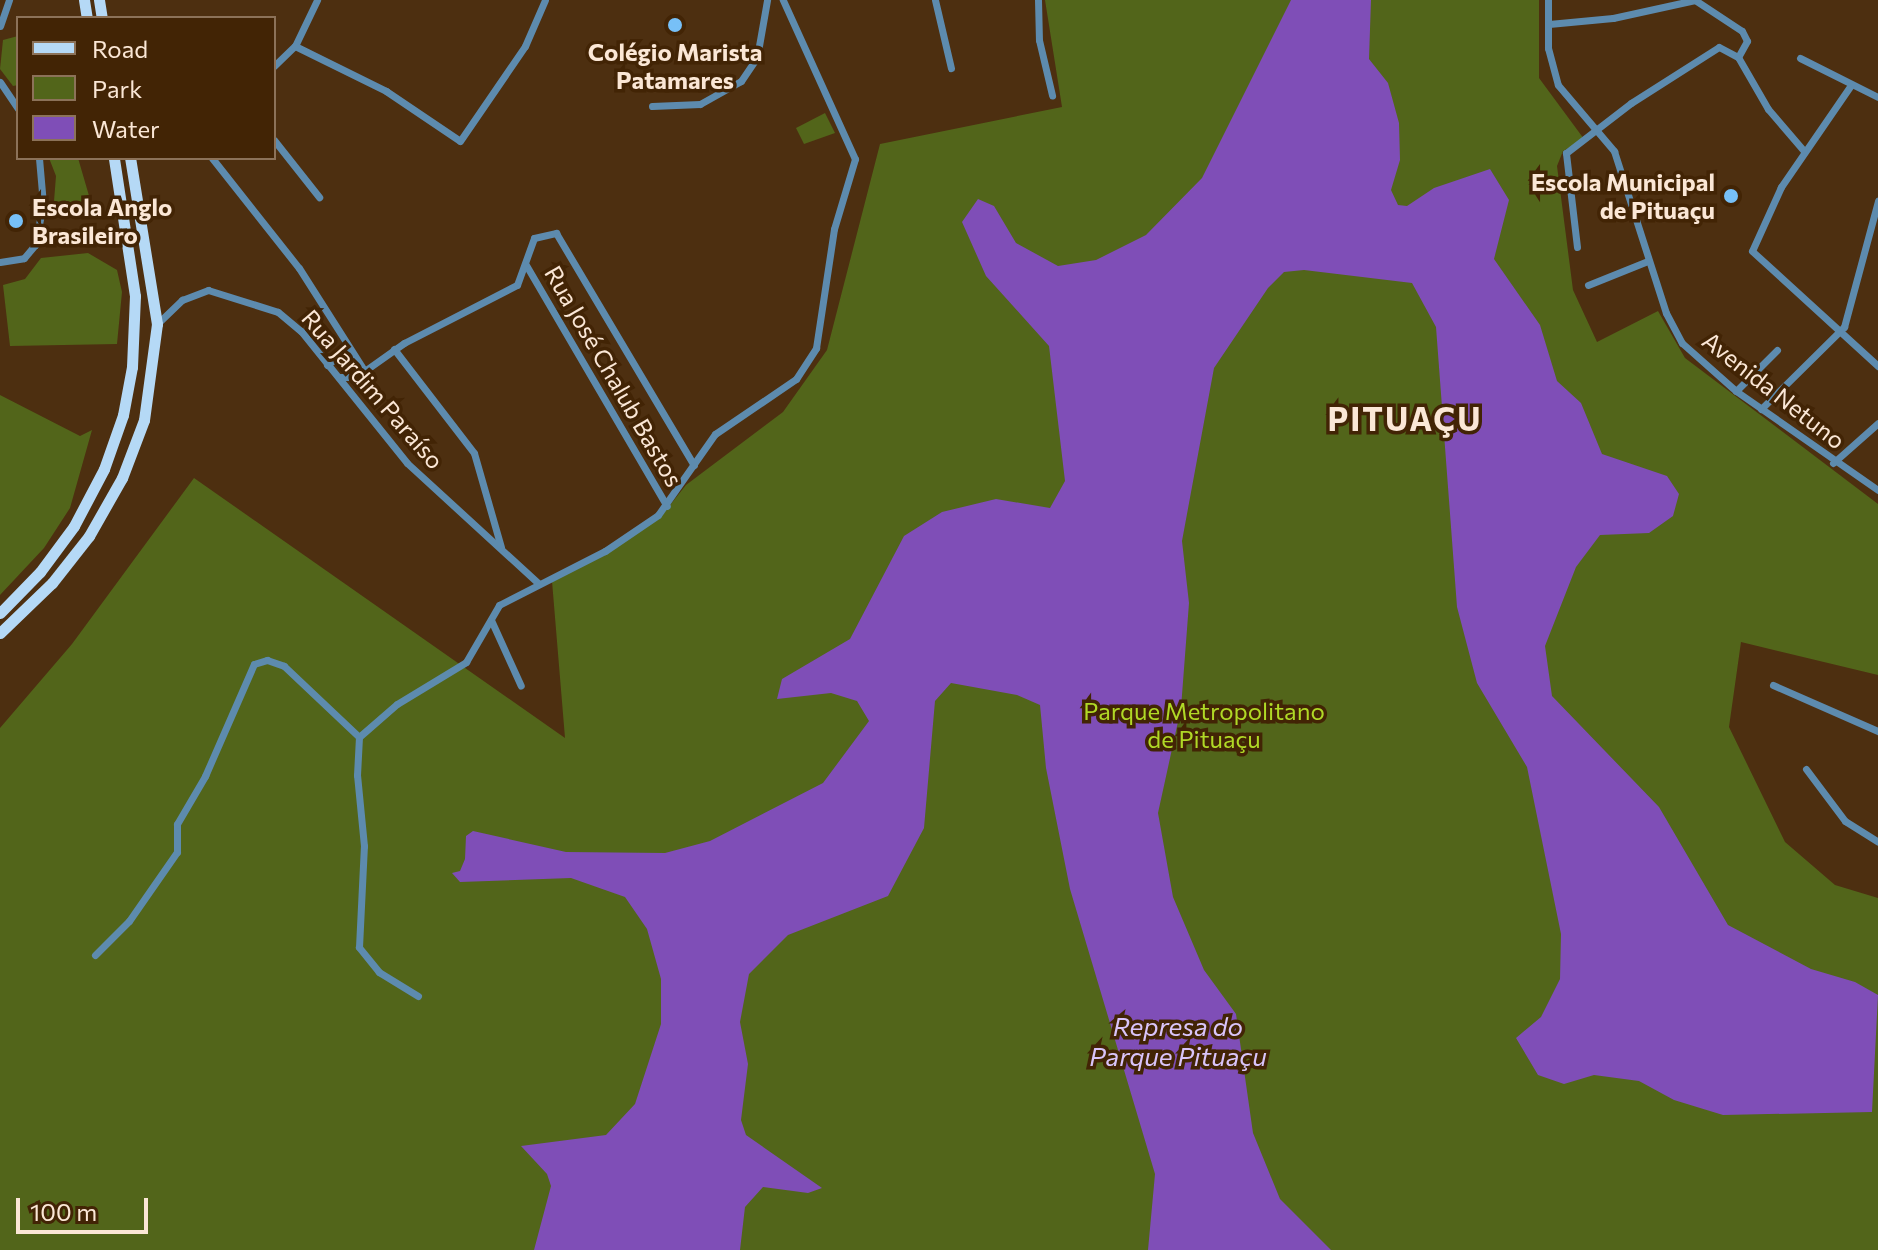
<!DOCTYPE html>
<meta charset="utf-8">
<style>
body{margin:0}
#map{position:relative;width:1878px;height:1250px;overflow:hidden;background:#4d2f10;font-family:Commissioner,sans-serif}
div>[style]{position:absolute}
.green>*{inset:0;background:#52651a}
.water>*{inset:0;background:#7f4eb7}
.minor>*{height:7px;margin:-3.5px;padding:0 3.5px;transform-origin:3.5px;border-radius:3.5px;background:#5d8bae}
.primary>*{height:11px;margin:-5.5px;padding:0 5.5px;transform-origin:5.5px;border-radius:5.5px;background:#b5d9f6}
.dots>*{width:22px;height:22px;translate:-50% -50%;box-sizing:border-box;border:4px solid #422405;border-radius:50%}
span{translate:-50% -50%;white-space:nowrap;text-align:center;line-height:1.15;-webkit-text-stroke:7px #422405;paint-order:stroke}
.poi-label{font-size:24px;color:#fbe7d6;font-weight:700}
.right{translate:-100% -50%;text-align:right}
.left{translate:0 -50%;text-align:left}
.street-label{font-size:24px;color:#fbe7d6}
.park-label{font-size:24px;color:#b0d926}
.water-label{font-size:26px;color:#d9c4fa;font-style:italic}
.district-label{font-size:32px;color:#fbe7d6;font-weight:700;letter-spacing:2px}
.legend{position:absolute;left:16px;top:16px;width:260px;height:144px;box-sizing:border-box;background:#422405;border:2px solid #8c7259;margin:0;padding:10px 14px;list-style:none;font-size:24px;color:#fbe7d6}
.legend li{display:flex;align-items:center;gap:16px;height:40px}
.legend b{width:40px;border:2px solid #8c7259}
.scale{position:absolute;left:16px;top:1198px;width:132px;height:36px;box-sizing:border-box;border:4px solid #fbe7d6;border-top:0;padding-left:10px;font-size:24px;line-height:28px;white-space:nowrap;color:#fbe7d6;-webkit-text-stroke:6px #422405;paint-order:stroke}
</style>
<div id="map">
<div class="green">
<i style="clip-path:polygon(1045px 0,1539px 0,1539px 78px,1584px 139px,1563px 151px,1557px 166px,1573px 290px,1597px 342px,1658px 311px,1685px 358px,1878px 504px,1878px 675px,1741px 642px,1729px 727px,1785px 842px,1835px 885px,1878px 898px,1878px 1250px,0 1250px,0 728px,72px 644px,194px 478px,565px 738px,552px 581px,659px 519px,686px 485px,783px 412px,827px 350px,880px 144px,1062px 107px)"></i>
<i style="clip-path:polygon(18px 36px,18px 85px,13px 86px,0 69px,3px 40px)"></i>
<i style="clip-path:polygon(825px 113px,835px 133px,804px 144px,796px 128px)"></i>
<i style="clip-path:polygon(49px 158px,78px 158px,92px 206px,54px 201px,56px 176px)"></i>
<i style="clip-path:polygon(88px 253px,117px 270px,122px 292px,117px 344px,10px 346px,3px 285px,25px 279px,41px 258px)"></i>
<i style="clip-path:polygon(0 395px,80px 436px,92px 430px,70px 508px,44px 548px,0 595px)"></i>
</div>
<div class="water">
<i style="clip-path:polygon(1291px 0,1371px 0,1369px 59px,1388px 83px,1399px 123px,1400px 160px,1391px 190px,1398px 205px,1407px 206px,1434px 188px,1490px 169px,1509px 200px,1494px 259px,1540px 325px,1557px 381px,1581px 403px,1602px 454px,1667px 476px,1679px 494px,1673px 516px,1649px 533px,1600px 535px,1576px 567px,1545px 646px,1552px 696px,1659px 807px,1728px 925px,1811px 969px,1855px 982px,1878px 995px,1872px 1112px,1723px 1115px,1674px 1100px,1639px 1081px,1594px 1075px,1564px 1084px,1538px 1075px,1516px 1038px,1541px 1017px,1560px 979px,1561px 934px,1527px 767px,1477px 683px,1457px 607px,1436px 327px,1412px 283px,1304px 270px,1284px 272px,1268px 288px,1214px 368px,1182px 541px,1189px 603px,1181px 708px,1158px 813px,1173px 897px,1204px 970px,1236px 1014px,1253px 1133px,1280px 1199px,1331px 1250px,1148px 1250px,1155px 1174px,1070px 889px,1046px 768px,1040px 705px,1017px 695px,951px 683px,935px 701px,924px 828px,888px 896px,788px 935px,749px 974px,740px 1022px,748px 1064px,741px 1120px,746px 1135px,822px 1188px,808px 1193px,763px 1187px,745px 1207px,740px 1250px,534px 1250px,551px 1186px,547px 1174px,521px 1146px,606px 1135px,635px 1104px,661px 1024px,661px 979px,647px 929px,625px 897px,571px 878px,460px 882px,452px 873px,460px 871px,465px 859px,466px 836px,473px 831px,566px 852px,665px 853px,710px 841px,823px 783px,869px 721px,857px 701px,831px 693px,777px 699px,782px 679px,850px 639px,904px 536px,942px 512px,996px 499px,1050px 508px,1065px 481px,1049px 346px,986px 276px,962px 222px,978px 199px,994px 206px,1016px 243px,1058px 266px,1096px 260px,1146px 235px,1202px 178px)"></i>
</div>
<div class="minor">
<i style="left:935px;top:0;width:70px;rotate:76.8deg"></i>
<i style="left:1038px;top:0;width:40px;rotate:88.6deg"></i>
<i style="left:1039px;top:40px;width:57px;rotate:76.7deg"></i>
<i style="left:1548px;top:0;width:48px;rotate:90deg"></i>
<i style="left:1548px;top:48px;width:38px;rotate:75deg"></i>
<i style="left:1558px;top:85px;width:87px;rotate:49.7deg"></i>
<i style="left:1614px;top:151px;width:170px;rotate:72.2deg"></i>
<i style="left:1666px;top:313px;width:34px;rotate:62deg"></i>
<i style="left:1682px;top:343px;width:72px;rotate:41.6deg"></i>
<i style="left:1736px;top:391px;width:173px;rotate:34.9deg"></i>
<i style="left:1549px;top:24px;width:64px;rotate:-5.4deg"></i>
<i style="left:1613px;top:18px;width:84px;rotate:-12.4deg"></i>
<i style="left:1695px;top:0;width:56px;rotate:33.4deg"></i>
<i style="left:1742px;top:31px;width:11px;rotate:63deg"></i>
<i style="left:1747px;top:41px;width:18px;rotate:119deg"></i>
<i style="left:0;top:26px;width:28px;rotate:-71deg"></i>
<i style="left:295px;top:46px;width:102px;rotate:26.3deg"></i>
<i style="left:386px;top:91px;width:89px;rotate:34deg"></i>
<i style="left:460px;top:141px;width:115px;rotate:-55.6deg"></i>
<i style="left:525px;top:46px;width:50px;rotate:-66.5deg"></i>
<i style="left:1800px;top:58px;width:87px;rotate:26.6deg"></i>
<i style="left:274px;top:66px;width:29px;rotate:-44deg"></i>
<i style="left:295px;top:46px;width:51px;rotate:-64.4deg"></i>
<i style="left:0;top:82px;width:32px;rotate:56deg"></i>
<i style="left:1851px;top:85px;width:124px;rotate:124.5deg"></i>
<i style="left:1781px;top:187px;width:70px;rotate:114.4deg"></i>
<i style="left:1752px;top:251px;width:171px;rotate:42.4deg"></i>
<i style="left:652px;top:106px;width:48px;rotate:-2.4deg"></i>
<i style="left:700px;top:104px;width:47px;rotate:-29.3deg"></i>
<i style="left:741px;top:81px;width:29px;rotate:-56deg"></i>
<i style="left:757px;top:57px;width:58px;rotate:-80deg"></i>
<i style="left:274px;top:140px;width:73px;rotate:51.7deg"></i>
<i style="left:212px;top:158px;width:140px;rotate:51.7deg"></i>
<i style="left:299px;top:268px;width:121px;rotate:57.5deg"></i>
<i style="left:1577px;top:247px;width:95px;rotate:-96.7deg"></i>
<i style="left:1566px;top:153px;width:82px;rotate:-37.6deg"></i>
<i style="left:1631px;top:103px;width:104px;rotate:-32.5deg"></i>
<i style="left:1719px;top:47px;width:21px;rotate:28deg"></i>
<i style="left:1738px;top:57px;width:60px;rotate:60deg"></i>
<i style="left:1768px;top:109px;width:55px;rotate:49.4deg"></i>
<i style="left:0;top:262px;width:24px;rotate:-9deg"></i>
<i style="left:24px;top:258px;width:17px;rotate:-50deg"></i>
<i style="left:35px;top:245px;width:42px;rotate:-79deg"></i>
<i style="left:43px;top:204px;width:46px;rotate:-95deg"></i>
<i style="left:526px;top:265px;width:279px;rotate:59.7deg"></i>
<i style="left:1588px;top:285px;width:65px;rotate:-21.8deg"></i>
<i style="left:157px;top:324px;width:35px;rotate:-44deg"></i>
<i style="left:182px;top:300px;width:28px;rotate:-21deg"></i>
<i style="left:208px;top:290px;width:73px;rotate:17.4deg"></i>
<i style="left:278px;top:312px;width:30px;rotate:40deg"></i>
<i style="left:301px;top:331px;width:169px;rotate:51.2deg"></i>
<i style="left:407px;top:463px;width:179px;rotate:42.5deg"></i>
<i style="left:394px;top:349px;width:131px;rotate:52.4deg"></i>
<i style="left:474px;top:453px;width:98px;rotate:74deg"></i>
<i style="left:327px;top:365px;width:25px;rotate:-37deg"></i>
<i style="left:339px;top:377px;width:17px"></i>
<i style="left:356px;top:377px;width:59px;rotate:-35.3deg"></i>
<i style="left:404px;top:343px;width:127px;rotate:-27.2deg"></i>
<i style="left:517px;top:285px;width:50px;rotate:-70.1deg"></i>
<i style="left:534px;top:238px;width:23px;rotate:-13deg"></i>
<i style="left:556px;top:233px;width:270px;rotate:59.3deg"></i>
<i style="left:1736px;top:391px;width:58px;rotate:-45deg"></i>
<i style="left:1761px;top:409px;width:117px;rotate:-44.7deg"></i>
<i style="left:1844px;top:327px;width:131px;rotate:-74.9deg"></i>
<i style="left:1833px;top:463px;width:60px;rotate:-41.6deg"></i>
<i style="left:491px;top:620px;width:72px;rotate:65.6deg"></i>
<i style="left:1773px;top:685px;width:115px;rotate:23.7deg"></i>
<i style="left:1806px;top:769px;width:65px;rotate:53.1deg"></i>
<i style="left:1845px;top:821px;width:39px;rotate:32deg"></i>
<i style="left:95px;top:955px;width:48px;rotate:-45deg"></i>
<i style="left:129px;top:921px;width:84px;rotate:-55.2deg"></i>
<i style="left:177px;top:852px;width:28px;rotate:-90deg"></i>
<i style="left:177px;top:824px;width:56px;rotate:-59.7deg"></i>
<i style="left:205px;top:776px;width:122px;rotate:-66.4deg"></i>
<i style="left:254px;top:664px;width:14px;rotate:-17deg"></i>
<i style="left:267px;top:660px;width:18px;rotate:19deg"></i>
<i style="left:284px;top:666px;width:103px;rotate:43.4deg"></i>
<i style="left:418px;top:996px;width:46px;rotate:-148.4deg"></i>
<i style="left:379px;top:972px;width:32px;rotate:-129deg"></i>
<i style="left:359px;top:947px;width:101px;rotate:-87.2deg"></i>
<i style="left:364px;top:846px;width:71px;rotate:-95.6deg"></i>
<i style="left:357px;top:775px;width:38px;rotate:-87deg"></i>
<i style="left:359px;top:737px;width:50px;rotate:-41deg"></i>
<i style="left:397px;top:704px;width:81px;rotate:-31.3deg"></i>
<i style="left:466px;top:662px;width:66px;rotate:-59.9deg"></i>
<i style="left:499px;top:605px;width:119px;rotate:-27deg"></i>
<i style="left:605px;top:551px;width:64px;rotate:-34.2deg"></i>
<i style="left:658px;top:515px;width:99px;rotate:-54.9deg"></i>
<i style="left:715px;top:434px;width:98px;rotate:-34.2deg"></i>
<i style="left:796px;top:379px;width:37px;rotate:-57deg"></i>
<i style="left:816px;top:348px;width:120px;rotate:-81.4deg"></i>
<i style="left:834px;top:229px;width:73px;rotate:-73.3deg"></i>
<i style="left:855px;top:159px;width:175px;rotate:-114.4deg"></i>
</div>
<div class="primary">
<i style="left:84px;top:0;width:18px;rotate:81deg"></i>
<i style="left:99px;top:0;width:18px;rotate:81deg"></i>
<i style="left:0;top:613px;width:57px;rotate:-45.7deg"></i>
<i style="left:40px;top:572px;width:57px;rotate:-53.5deg"></i>
<i style="left:74px;top:526px;width:64px;rotate:-62.2deg"></i>
<i style="left:104px;top:469px;width:57px;rotate:-70.6deg"></i>
<i style="left:123px;top:415px;width:49px;rotate:-79.4deg"></i>
<i style="left:132px;top:367px;width:71px;rotate:-87.6deg"></i>
<i style="left:135px;top:296px;width:140px;rotate:-98.7deg"></i>
<i style="left:0;top:633px;width:72px;rotate:-43.9deg"></i>
<i style="left:52px;top:583px;width:60px;rotate:-51.8deg"></i>
<i style="left:89px;top:536px;width:67px;rotate:-60.4deg"></i>
<i style="left:122px;top:478px;width:62px;rotate:-69.2deg"></i>
<i style="left:144px;top:420px;width:97px;rotate:-82.3deg"></i>
<i style="left:157px;top:324px;width:168px;rotate:-99.2deg"></i>
</div>
<div class="dots">
<i style="left:675px;top:25px;background:#77c0f7"></i>
<i style="left:1731px;top:196px;background:#77c0f7"></i>
<i style="left:16px;top:221px;background:#77c0f7"></i>
</div>
<div class="poi-label">
<span style="left:675px;top:66px">Colégio Marista<br>Patamares</span>
<span class="right" style="left:1715px;top:196px">Escola Municipal<br>de Pituaçu</span>
<span class="left" style="left:32px;top:221px">Escola Anglo<br>Brasileiro</span>
</div>
<div class="street-label">
<span style="left:614px;top:376px;rotate:60deg">Rua José Chalub Bastos</span>
<span style="left:373px;top:389px;rotate:49deg">Rua Jardim Paraíso</span>
<span style="left:1774px;top:390px;rotate:38deg">Avenida Netuno</span>
</div>
<div class="park-label">
<span style="left:1204px;top:725px">Parque Metropolitano<br>de Pituaçu</span>
</div>
<div class="water-label">
<span style="left:1178px;top:1041px">Represa do<br>Parque Pituaçu</span>
</div>
<div class="district-label">
<span style="left:1405px;top:418px">PITUAÇU</span>
</div>
<ul class="legend">
<li><b style="height:10px;background:#b5d9f6"></b>Road</li>
<li><b style="height:22px;background:#52651a"></b>Park</li>
<li><b style="height:22px;background:#7f4eb7"></b>Water</li>
</ul>
<div class="scale">100 m</div>
</div>
